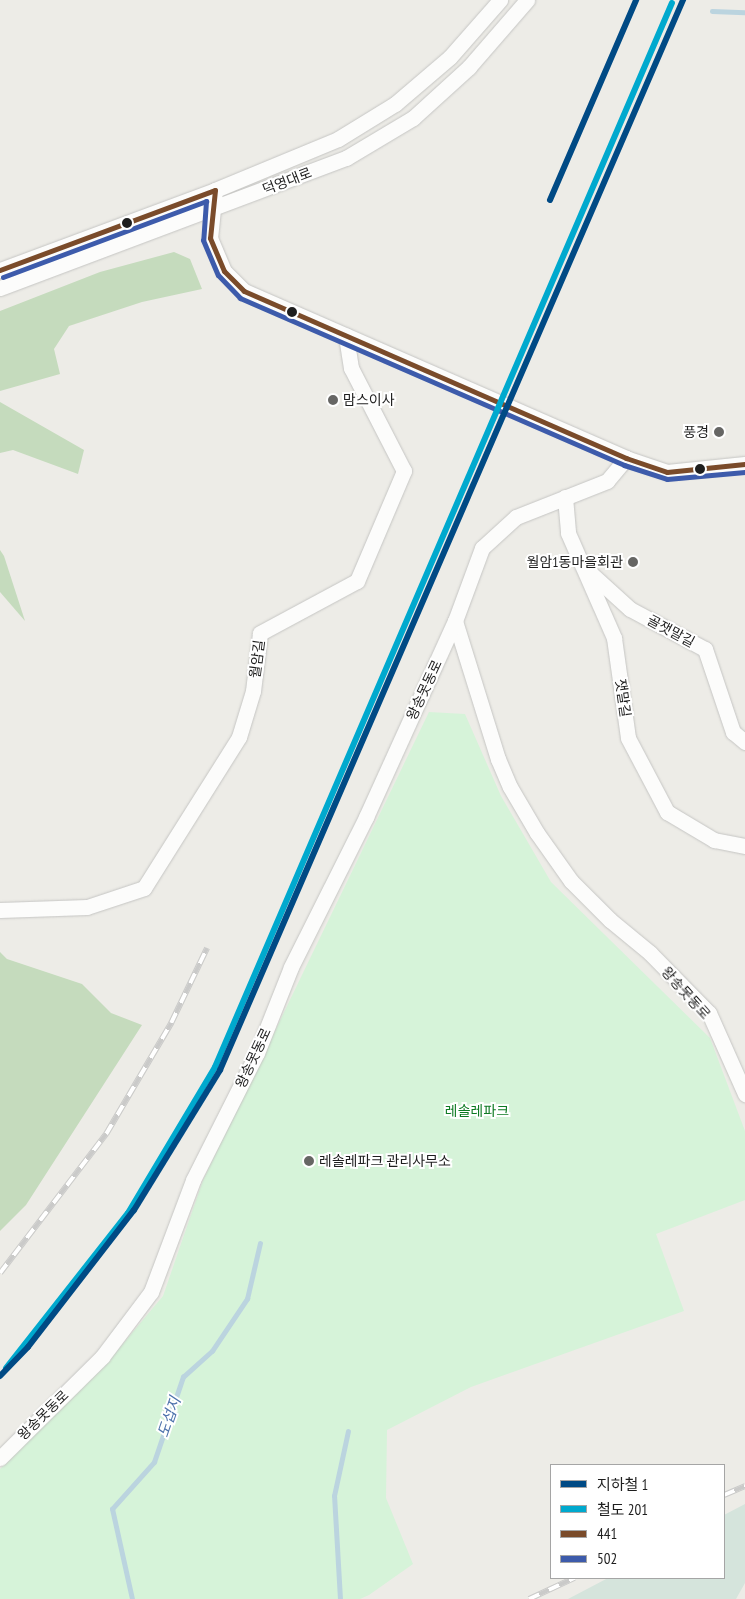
<!DOCTYPE html>
<meta charset="utf-8">
<style>
body{margin:0}
#map{position:relative;width:745px;height:1599px;overflow:hidden;background:#edece7;font-family:"PT Sans Narrow","Noto Sans KR",sans-serif}
div>[style]{position:absolute}
.forest>*{inset:0;background:#c5dbbd}
.wetland>*{inset:0;background:#d5e4dc}
.park>*{inset:0;background:#d6f3d9}
.stream>*{height:4.5px;margin:-2.25px;padding:0 2.25px;transform-origin:2.25px;border-radius:2.25px;background:#bbd4df}
.roads{filter:drop-shadow(0 0 1px #c5c5c3) drop-shadow(0 0 1px #c5c5c3)}
.minor>*{height:15px;margin:-7.5px;padding:0 7.5px;transform-origin:7.5px;border-radius:7.5px;background:#fcfcfb}
.rail>*{height:5.5px;margin-top:-2.75px;transform-origin:0;background:repeating-linear-gradient(90deg,#fff 0 11px,#cacac9 0 22px);box-sizing:border-box;border-block:1px solid #cacac9}
.bus-1>*{height:5px;margin:-2.5px;padding:0 2.5px;transform-origin:2.5px;border-radius:2.5px;background:#7a4b2a}
.bus-2>*{height:5px;margin:-2.5px;padding:0 2.5px;transform-origin:2.5px;border-radius:2.5px;background:#3d5bab}
.rail-1>*{height:6px;margin:-3px;padding:0 3px;transform-origin:3px;border-radius:3px;background:#00a9ce}
.metro-1>*{height:6px;margin:-3px;padding:0 3px;transform-origin:3px;border-radius:3px;background:#004a85}
.dots>*{width:14px;height:14px;translate:-50% -50%;box-sizing:border-box;border:2px solid #fff;border-radius:50%}
span{translate:-50% -50%;white-space:nowrap;text-align:center;line-height:1.15;-webkit-text-stroke:4px #fff;paint-order:stroke}
.street-label{font-size:14px;color:#1e1e1e}
.poi-label{font-size:14px;color:#1e1e1e}
.left{translate:0 -50%;text-align:left}
.right{translate:-100% -50%;text-align:right}
.park-label{font-size:14px;color:#0e7a23}
.water-label{font-size:15px;color:#4d72ac;font-style:italic}
.legend{position:absolute;left:550px;top:1464px;width:175px;height:115px;box-sizing:border-box;background:#fff;border:1px solid #a5a5a5;margin:0;padding:6px 9px;list-style:none;font-size:15px;color:#1e1e1e}
.legend li{display:flex;align-items:center;gap:10px;height:25px}
.legend b{width:25px;border:1px solid #a5a5a5}
</style>
<div id="map">
<div class="forest">
<i style="clip-path:polygon(174px 252px,190px 259px,202px 289px,142px 302px,69px 326px,54px 349px,60px 374px,0 391px,0 311px,100px 272px)"></i>
<i style="clip-path:polygon(0 402px,84px 450px,78px 474px,13px 450px,0 453px)"></i>
<i style="clip-path:polygon(0 550px,4px 556px,25px 621px,0 592px)"></i>
<i style="clip-path:polygon(0 952px,7px 959px,82px 984px,111px 1013px,142px 1025px,26px 1205px,0 1231px)"></i>
</div>
<div class="wetland">
<i style="clip-path:polygon(745px 1504px,745px 1583px,736px 1599px,568px 1599px,608px 1578px,724px 1578px,724px 1515px)"></i>
</div>
<div class="park">
<i style="clip-path:polygon(429px 712px,465px 714px,501px 796px,551px 882px,710px 1038px,745px 1131px,745px 1200px,656px 1234px,684px 1311px,471px 1387px,387px 1430px,386px 1498px,413px 1564px,369px 1595px,360px 1599px,0 1599px,0 1469px,110px 1359px,163px 1296px,203px 1180px)"></i>
</div>
<div class="stream">
<i style="left:712px;top:11px;width:33px;rotate:2deg"></i>
<i style="left:132px;top:1599px;width:92px;rotate:-102.5deg"></i>
<i style="left:112px;top:1509px;width:63px;rotate:-48.2deg"></i>
<i style="left:154px;top:1462px;width:90px;rotate:-71.2deg"></i>
<i style="left:183px;top:1377px;width:39px;rotate:-42deg"></i>
<i style="left:212px;top:1351px;width:63px;rotate:-56.1deg"></i>
<i style="left:247px;top:1299px;width:57px;rotate:-76.9deg"></i>
<i style="left:340px;top:1599px;width:103px;rotate:-93.3deg"></i>
<i style="left:334px;top:1496px;width:66px;rotate:-77.8deg"></i>
</div>
<div class="roads">
<div class="minor">
<i style="left:215px;top:190px;width:48px;rotate:95.9deg"></i>
<i style="left:210px;top:238px;width:36px;rotate:67deg"></i>
<i style="left:224px;top:271px;width:28px;rotate:45deg"></i>
<i style="left:244px;top:291px;width:417px;rotate:23.6deg"></i>
<i style="left:626px;top:458px;width:43px;rotate:18.9deg"></i>
<i style="left:667px;top:472px;width:78px;rotate:-5.9deg"></i>
<i style="left:0;top:270px;width:229px;rotate:-20.4deg"></i>
<i style="left:215px;top:190px;width:133px;rotate:-22.5deg"></i>
<i style="left:338px;top:139px;width:67px;rotate:-31.6deg"></i>
<i style="left:395px;top:104px;width:72px;rotate:-40.5deg"></i>
<i style="left:450px;top:57px;width:76px;rotate:-48.7deg"></i>
<i style="left:0;top:288px;width:370px;rotate:-20.6deg"></i>
<i style="left:346px;top:158px;width:78px;rotate:-30.8deg"></i>
<i style="left:413px;top:118px;width:76px;rotate:-42.3deg"></i>
<i style="left:469px;top:67px;width:89px;rotate:-49.1deg"></i>
<i style="left:565px;top:497px;width:36px;rotate:85deg"></i>
<i style="left:568px;top:533px;width:115px;rotate:66.3deg"></i>
<i style="left:614px;top:638px;width:101px;rotate:82deg"></i>
<i style="left:628px;top:738px;width:84px;rotate:62.2deg"></i>
<i style="left:667px;top:812px;width:55px;rotate:30.8deg"></i>
<i style="left:714px;top:840px;width:32px;rotate:11deg"></i>
<i style="left:587px;top:570px;width:58px;rotate:42.2deg"></i>
<i style="left:630px;top:609px;width:85px;rotate:28.1deg"></i>
<i style="left:705px;top:649px;width:88px;rotate:71.4deg"></i>
<i style="left:733px;top:732px;width:16px;rotate:40deg"></i>
<i style="left:455px;top:621px;width:145px;rotate:72.7deg"></i>
<i style="left:498px;top:759px;width:30px;rotate:67deg"></i>
<i style="left:510px;top:787px;width:53px;rotate:59.6deg"></i>
<i style="left:537px;top:833px;width:59px;rotate:54.7deg"></i>
<i style="left:571px;top:881px;width:55px;rotate:45deg"></i>
<i style="left:610px;top:920px;width:52px;rotate:39.5deg"></i>
<i style="left:650px;top:953px;width:84px;rotate:45.5deg"></i>
<i style="left:709px;top:1013px;width:89px;rotate:66deg"></i>
<i style="left:0;top:910px;width:87px;rotate:-2deg"></i>
<i style="left:87px;top:907px;width:60px;rotate:-18.4deg"></i>
<i style="left:144px;top:888px;width:178px;rotate:-57.8deg"></i>
<i style="left:239px;top:737px;width:48px;rotate:-73.1deg"></i>
<i style="left:253px;top:691px;width:58px;rotate:-83.1deg"></i>
<i style="left:260px;top:633px;width:110px;rotate:-28.2deg"></i>
<i style="left:357px;top:581px;width:120px;rotate:-66.9deg"></i>
<i style="left:404px;top:471px;width:116px;rotate:-117.2deg"></i>
<i style="left:351px;top:368px;width:33px;rotate:-99deg"></i>
<i style="left:0;top:1458px;width:144px;rotate:-44.7deg"></i>
<i style="left:102px;top:1357px;width:81px;rotate:-53deg"></i>
<i style="left:151px;top:1292px;width:120px;rotate:-69.4deg"></i>
<i style="left:193px;top:1180px;width:142px;rotate:-63.3deg"></i>
<i style="left:257px;top:1053px;width:92px;rotate:-68.4deg"></i>
<i style="left:291px;top:967px;width:168px;rotate:-63.4deg"></i>
<i style="left:366px;top:817px;width:215px;rotate:-65.6deg"></i>
<i style="left:455px;top:621px;width:78px;rotate:-69.7deg"></i>
<i style="left:482px;top:548px;width:46px;rotate:-42.4deg"></i>
<i style="left:516px;top:517px;width:98px;rotate:-21.6deg"></i>
<i style="left:607px;top:481px;width:30px;rotate:-50deg"></i>
</div>
</div>
<div class="rail">
<i style="left:0;top:1273px;width:175px;rotate:-52.7deg"></i>
<i style="left:106px;top:1134px;width:129px;rotate:-59.6deg"></i>
<i style="left:171px;top:1023px;width:83px;rotate:-64.4deg"></i>
<i style="left:724px;top:1495px;width:23px;rotate:-23deg"></i>
<i style="left:529px;top:1599px;width:50px;rotate:-25deg"></i>
</div>
<div class="bus-1">
<i style="left:0;top:270px;width:229px;rotate:-20.4deg"></i>
<i style="left:215px;top:190px;width:48px;rotate:95.9deg"></i>
<i style="left:210px;top:238px;width:36px;rotate:67deg"></i>
<i style="left:224px;top:271px;width:28px;rotate:45deg"></i>
<i style="left:244px;top:291px;width:417px;rotate:23.6deg"></i>
<i style="left:626px;top:458px;width:43px;rotate:18.9deg"></i>
<i style="left:667px;top:472px;width:78px;rotate:-5.9deg"></i>
</div>
<div class="bus-2">
<i style="left:3px;top:277px;width:217px;rotate:-20.5deg"></i>
<i style="left:206px;top:201px;width:39px;rotate:94deg"></i>
<i style="left:203px;top:240px;width:38px;rotate:67deg"></i>
<i style="left:218px;top:275px;width:32px;rotate:46deg"></i>
<i style="left:240px;top:298px;width:419px;rotate:23.5deg"></i>
<i style="left:624px;top:465px;width:45px;rotate:18deg"></i>
<i style="left:667px;top:479px;width:78px;rotate:-5.1deg"></i>
</div>
<div class="rail-1">
<i style="left:6px;top:1368px;width:197px;rotate:-51.8deg"></i>
<i style="left:128px;top:1213px;width:170px;rotate:-59.2deg"></i>
<i style="left:215px;top:1067px;width:1158px;rotate:-66.76deg"></i>
</div>
<div class="metro-1">
<i style="left:550px;top:200px;width:218px;rotate:-66.7deg"></i>
<i style="left:0;top:1376px;width:40px;rotate:-46deg"></i>
<i style="left:28px;top:1347px;width:173px;rotate:-52.3deg"></i>
<i style="left:134px;top:1210px;width:164px;rotate:-58.4deg"></i>
<i style="left:220px;top:1070px;width:1166px;rotate:-66.6deg"></i>
</div>
<div class="dots">
<i style="left:127px;top:223px;background:#1e1e1e"></i>
<i style="left:292px;top:312px;background:#1e1e1e"></i>
<i style="left:333px;top:400px;background:#666664"></i>
<i style="left:719px;top:432px;background:#666664"></i>
<i style="left:700px;top:469px;background:#1e1e1e"></i>
<i style="left:633px;top:562px;background:#666664"></i>
<i style="left:309px;top:1161px;background:#666664"></i>
</div>
<div class="street-label">
<span style="left:287px;top:181px;rotate:-21deg">덕영대로</span>
<span style="left:671px;top:631px;rotate:28deg">골잿말길</span>
<span style="left:257px;top:659px;rotate:-83deg">월암길</span>
<span style="left:424px;top:690px;rotate:-65deg">왕송못동로</span>
<span style="left:623px;top:698px;rotate:82deg">잿말길</span>
<span style="left:686px;top:993px;rotate:48deg">왕송못동로</span>
<span style="left:253px;top:1058px;rotate:-65deg">왕송못동로</span>
<span style="left:43px;top:1415px;rotate:-44deg">왕송못동로</span>
</div>
<div class="poi-label">
<span class="left" style="left:343px;top:400px">맘스이사</span>
<span class="right" style="left:709px;top:432px">풍경</span>
<span class="right" style="left:623px;top:562px">월암1동마을회관</span>
<span class="left" style="left:319px;top:1161px">레솔레파크 관리사무소</span>
</div>
<div class="park-label">
<span style="left:477px;top:1111px">레솔레파크</span>
</div>
<div class="water-label">
<span style="left:169px;top:1417px;rotate:-71deg">도섭지</span>
</div>
<ul class="legend">
<li><b style="height:6px;background:#004a85"></b>지하철 1</li>
<li><b style="height:6px;background:#00a9ce"></b>철도 201</li>
<li><b style="height:6px;background:#7a4b2a"></b>441</li>
<li><b style="height:6px;background:#3d5bab"></b>502</li>
</ul>
</div>
